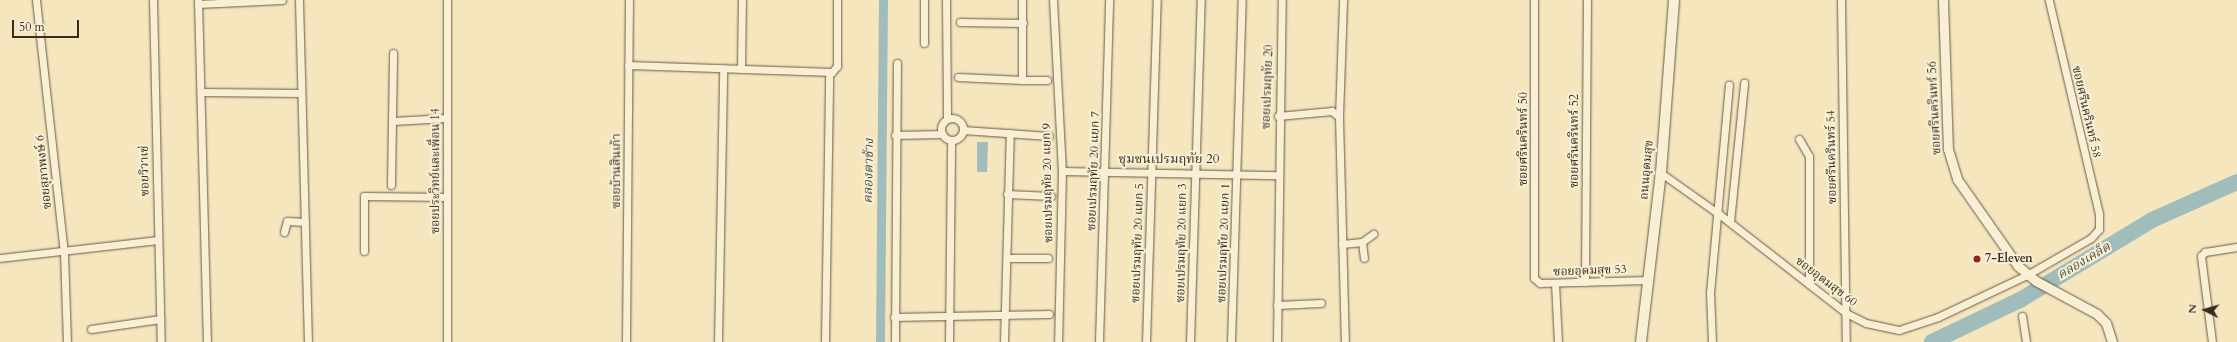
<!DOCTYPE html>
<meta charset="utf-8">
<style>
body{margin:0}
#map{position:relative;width:2237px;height:342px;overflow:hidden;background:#f5e6be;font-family:Cardo,"Noto Serif Thai",serif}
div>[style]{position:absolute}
.water>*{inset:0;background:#a0bdbc}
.canal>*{height:9px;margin:-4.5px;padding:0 4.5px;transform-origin:4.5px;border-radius:4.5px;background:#a0bdbc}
.river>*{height:16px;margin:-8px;padding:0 8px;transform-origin:8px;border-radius:8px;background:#a0bdbc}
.roads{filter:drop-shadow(0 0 1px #665a47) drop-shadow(0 0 1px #665a47)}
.minor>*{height:7px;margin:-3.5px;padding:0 3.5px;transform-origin:3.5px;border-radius:3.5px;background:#f8efd5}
.minor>.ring{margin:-3.5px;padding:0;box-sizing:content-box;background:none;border:7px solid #f8efd5;border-radius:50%}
.tertiary>*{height:9px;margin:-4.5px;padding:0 4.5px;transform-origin:4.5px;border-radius:4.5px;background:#f8efd5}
.secondary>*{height:10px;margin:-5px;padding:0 5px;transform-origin:5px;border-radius:5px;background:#f8efd5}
.dots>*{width:11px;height:11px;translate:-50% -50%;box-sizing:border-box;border:2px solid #f8efd5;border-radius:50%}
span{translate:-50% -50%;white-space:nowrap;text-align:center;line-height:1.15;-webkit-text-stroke:4px #f8efd5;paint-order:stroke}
.street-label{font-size:12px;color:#362c1f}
.poi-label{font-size:12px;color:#362c1f;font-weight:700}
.left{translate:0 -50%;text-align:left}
.neighbourhood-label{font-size:13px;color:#362c1f}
.water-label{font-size:13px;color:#505046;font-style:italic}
.north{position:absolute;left:2185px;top:290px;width:40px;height:40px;-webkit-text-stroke:3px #f8efd5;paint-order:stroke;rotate:275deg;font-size:11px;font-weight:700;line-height:16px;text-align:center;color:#362c1f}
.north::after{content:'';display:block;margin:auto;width:14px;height:18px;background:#362c1f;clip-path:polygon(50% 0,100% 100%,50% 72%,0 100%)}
.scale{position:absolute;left:12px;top:20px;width:67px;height:18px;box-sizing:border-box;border:2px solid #362c1f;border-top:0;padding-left:5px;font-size:12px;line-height:14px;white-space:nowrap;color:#362c1f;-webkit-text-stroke:3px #f8efd5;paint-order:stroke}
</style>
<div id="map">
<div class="water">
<i style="clip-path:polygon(977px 142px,988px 142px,987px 172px,977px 172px)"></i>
</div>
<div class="canal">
<i style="left:880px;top:342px;width:342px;rotate:-89.5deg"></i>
</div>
<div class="river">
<i style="left:1932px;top:342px;width:98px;rotate:-25.5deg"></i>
<i style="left:2020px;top:300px;width:154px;rotate:-31.2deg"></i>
<i style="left:2152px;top:220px;width:93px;rotate:-24.1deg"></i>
</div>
<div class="roads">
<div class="minor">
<i style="left:36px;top:0;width:255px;rotate:83.7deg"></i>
<i style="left:64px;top:253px;width:89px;rotate:88.1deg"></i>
<i style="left:153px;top:0;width:342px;rotate:88.7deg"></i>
<i style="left:198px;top:0;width:342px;rotate:88.5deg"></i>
<i style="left:299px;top:0;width:342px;rotate:88.5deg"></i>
<i style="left:946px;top:0;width:119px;rotate:89.5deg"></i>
<i style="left:1053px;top:0;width:171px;rotate:87deg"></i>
<i style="left:1062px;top:171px;width:171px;rotate:91.3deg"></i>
<i style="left:1534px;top:0;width:278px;rotate:90deg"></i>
<i style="left:1534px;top:278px;width:8px;rotate:40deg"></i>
<i style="left:1540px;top:283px;width:108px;rotate:-1.6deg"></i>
<i style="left:1841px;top:0;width:342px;rotate:89.2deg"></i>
<i style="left:198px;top:4px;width:84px;rotate:-2.7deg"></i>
<i style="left:960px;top:22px;width:63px;rotate:0.9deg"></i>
<i style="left:924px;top:43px;width:43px;rotate:-90deg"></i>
<i style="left:628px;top:65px;width:204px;rotate:2deg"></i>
<i style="left:832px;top:72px;width:8px;rotate:-50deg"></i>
<i style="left:837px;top:66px;width:66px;rotate:-90deg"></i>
<i style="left:741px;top:69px;width:69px;rotate:-89.2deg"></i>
<i style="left:958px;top:77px;width:64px;rotate:2.7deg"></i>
<i style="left:1022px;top:80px;width:80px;rotate:-90deg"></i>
<i style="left:1022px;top:80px;width:25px"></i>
<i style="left:201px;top:92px;width:100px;rotate:0.6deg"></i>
<i style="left:1278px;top:116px;width:54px;rotate:-5.3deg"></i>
<i style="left:1332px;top:111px;width:9px;rotate:41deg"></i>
<i style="left:1339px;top:117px;width:225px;rotate:88.5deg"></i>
<i style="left:1339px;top:117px;width:117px;rotate:-88deg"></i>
<i class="ring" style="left:941px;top:118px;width:15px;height:15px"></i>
<i style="left:393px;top:121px;width:54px;rotate:-3.2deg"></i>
<i style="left:963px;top:130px;width:86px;rotate:4deg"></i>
<i style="left:895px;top:135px;width:47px;rotate:-1.2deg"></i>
<i style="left:1799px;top:139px;width:20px;rotate:60deg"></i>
<i style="left:1809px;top:156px;width:128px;rotate:90deg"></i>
<i style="left:1062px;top:171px;width:215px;rotate:1.1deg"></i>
<i style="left:1661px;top:173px;width:71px;rotate:35.3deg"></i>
<i style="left:1719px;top:214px;width:161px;rotate:37.9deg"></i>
<i style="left:1846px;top:313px;width:22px;rotate:27deg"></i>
<i style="left:1866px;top:323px;width:34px;rotate:12deg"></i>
<i style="left:1899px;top:330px;width:41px;rotate:-18.4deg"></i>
<i style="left:1938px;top:317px;width:98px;rotate:-25.3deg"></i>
<i style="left:2027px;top:275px;width:74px;rotate:-30deg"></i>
<i style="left:2091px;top:238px;width:12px;rotate:-48deg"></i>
<i style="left:2099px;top:229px;width:15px;rotate:-90deg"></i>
<i style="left:2099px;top:214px;width:220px;rotate:-103.2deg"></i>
<i style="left:391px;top:185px;width:132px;rotate:-89.1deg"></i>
<i style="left:1007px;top:194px;width:44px;rotate:2.6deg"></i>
<i style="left:1730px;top:222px;width:140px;rotate:-84.2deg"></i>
<i style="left:284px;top:232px;width:11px;rotate:-75deg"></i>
<i style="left:287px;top:221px;width:18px;rotate:3deg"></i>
<i style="left:1362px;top:242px;width:16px;rotate:83deg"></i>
<i style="left:1342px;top:244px;width:20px;rotate:-6deg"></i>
<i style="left:1362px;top:242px;width:14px;rotate:-36deg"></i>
<i style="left:364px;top:251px;width:55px;rotate:-90deg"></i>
<i style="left:364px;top:196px;width:83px;rotate:0.7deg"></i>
<i style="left:0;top:258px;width:158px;rotate:-6.5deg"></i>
<i style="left:1007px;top:258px;width:41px"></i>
<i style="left:1585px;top:282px;width:282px;rotate:-89.6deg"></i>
<i style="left:1555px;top:283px;width:59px;rotate:87.1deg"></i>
<i style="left:1277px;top:305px;width:44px;rotate:-2.6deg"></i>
<i style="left:2022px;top:316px;width:26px;rotate:81deg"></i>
<i style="left:894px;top:317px;width:155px;rotate:-1.1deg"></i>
<i style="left:91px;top:329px;width:70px;rotate:-8.2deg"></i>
<i style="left:447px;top:342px;width:342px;rotate:-90deg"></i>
<i style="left:626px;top:342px;width:342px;rotate:-89.5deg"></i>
<i style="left:718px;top:342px;width:272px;rotate:-88.9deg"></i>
<i style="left:825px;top:342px;width:269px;rotate:-89.1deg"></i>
<i style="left:895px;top:342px;width:279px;rotate:-89.6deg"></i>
<i style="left:949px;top:342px;width:202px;rotate:-89.4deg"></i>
<i style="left:1004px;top:342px;width:209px;rotate:-88.4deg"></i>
<i style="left:1099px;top:342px;width:342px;rotate:-88.3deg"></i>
<i style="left:1146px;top:342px;width:342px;rotate:-88.2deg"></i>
<i style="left:1190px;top:342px;width:342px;rotate:-88.2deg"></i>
<i style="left:1231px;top:342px;width:342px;rotate:-88.2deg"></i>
<i style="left:1277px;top:342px;width:342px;rotate:-89.2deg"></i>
<i style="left:1712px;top:342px;width:49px;rotate:-92.3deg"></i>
<i style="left:1710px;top:293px;width:209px;rotate:-84.8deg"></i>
<i style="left:2212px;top:342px;width:87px;rotate:-97.3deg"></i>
<i style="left:2201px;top:256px;width:6px;rotate:-45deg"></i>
<i style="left:2205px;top:252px;width:32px;rotate:-9deg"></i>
</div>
<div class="tertiary">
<i style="left:1943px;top:0;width:149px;rotate:88.1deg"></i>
<i style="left:1948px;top:149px;width:31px;rotate:73deg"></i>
<i style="left:1957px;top:179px;width:106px;rotate:55deg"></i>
<i style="left:2018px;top:266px;width:23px;rotate:40deg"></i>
<i style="left:2036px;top:281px;width:69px;rotate:28.4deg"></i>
<i style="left:2097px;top:314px;width:13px;rotate:45deg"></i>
<i style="left:2106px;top:323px;width:20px;rotate:72deg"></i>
</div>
<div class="secondary">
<i style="left:1641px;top:342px;width:170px;rotate:-83.3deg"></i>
<i style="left:1661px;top:173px;width:173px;rotate:-85.7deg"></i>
</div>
</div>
<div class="dots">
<i style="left:1977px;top:259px;background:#8f2418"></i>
</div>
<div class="street-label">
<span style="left:1268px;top:87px;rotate:-88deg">ซอยเปรมฤทัย 20</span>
<span style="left:1935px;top:108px;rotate:-93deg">ซอยศรีนครินทร์ 56</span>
<span style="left:2086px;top:112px;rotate:77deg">ซอยศรีนครินทร์ 58</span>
<span style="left:1524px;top:139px;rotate:-90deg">ซอยศรีนครินทร์ 50</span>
<span style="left:1575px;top:141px;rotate:-90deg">ซอยศรีนครินทร์ 52</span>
<span style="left:1832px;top:157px;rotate:-91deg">ซอยศรีนครินทร์ 54</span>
<span style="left:1647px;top:170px;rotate:-85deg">ถนนอุดมสุข</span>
<span style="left:145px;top:171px;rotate:-91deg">ซอยวิวาเช่</span>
<span style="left:436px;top:171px;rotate:-90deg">ซอยประวิทย์และเพื่อน 14</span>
<span style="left:617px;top:171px;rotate:-90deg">ซอยบ้านสินเก้า</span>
<span style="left:1094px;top:171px;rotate:-88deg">ซอยเปรมฤทัย 20 แยก 7</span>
<span style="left:44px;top:172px;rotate:-96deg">ซอยสุภาพงษ์ 6</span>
<span style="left:1048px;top:183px;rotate:-91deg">ซอยเปรมฤทัย 20 แยก 9</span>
<span style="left:1138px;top:243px;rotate:-88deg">ซอยเปรมฤทัย 20 แยก 5</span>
<span style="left:1182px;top:243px;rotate:-89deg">ซอยเปรมฤทัย 20 แยก 3</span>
<span style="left:1224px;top:243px;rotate:-88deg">ซอยเปรมฤทัย 20 แยก 1</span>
<span style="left:1590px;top:271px;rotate:-2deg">ซอยอุดมสุข 53</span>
<span style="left:1826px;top:282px;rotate:37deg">ซอยอุดมสุข 60</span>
</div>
<div class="poi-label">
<span class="left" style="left:1985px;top:259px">7-Eleven</span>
</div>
<div class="neighbourhood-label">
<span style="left:1169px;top:159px">ชุมชนเปรมฤทัย 20</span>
</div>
<div class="water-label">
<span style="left:869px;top:171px;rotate:-89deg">คลองตาช้าง</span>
<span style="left:2084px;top:261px;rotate:-31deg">คลองเคล็ด</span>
</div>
<div class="north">N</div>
<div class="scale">50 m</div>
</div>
